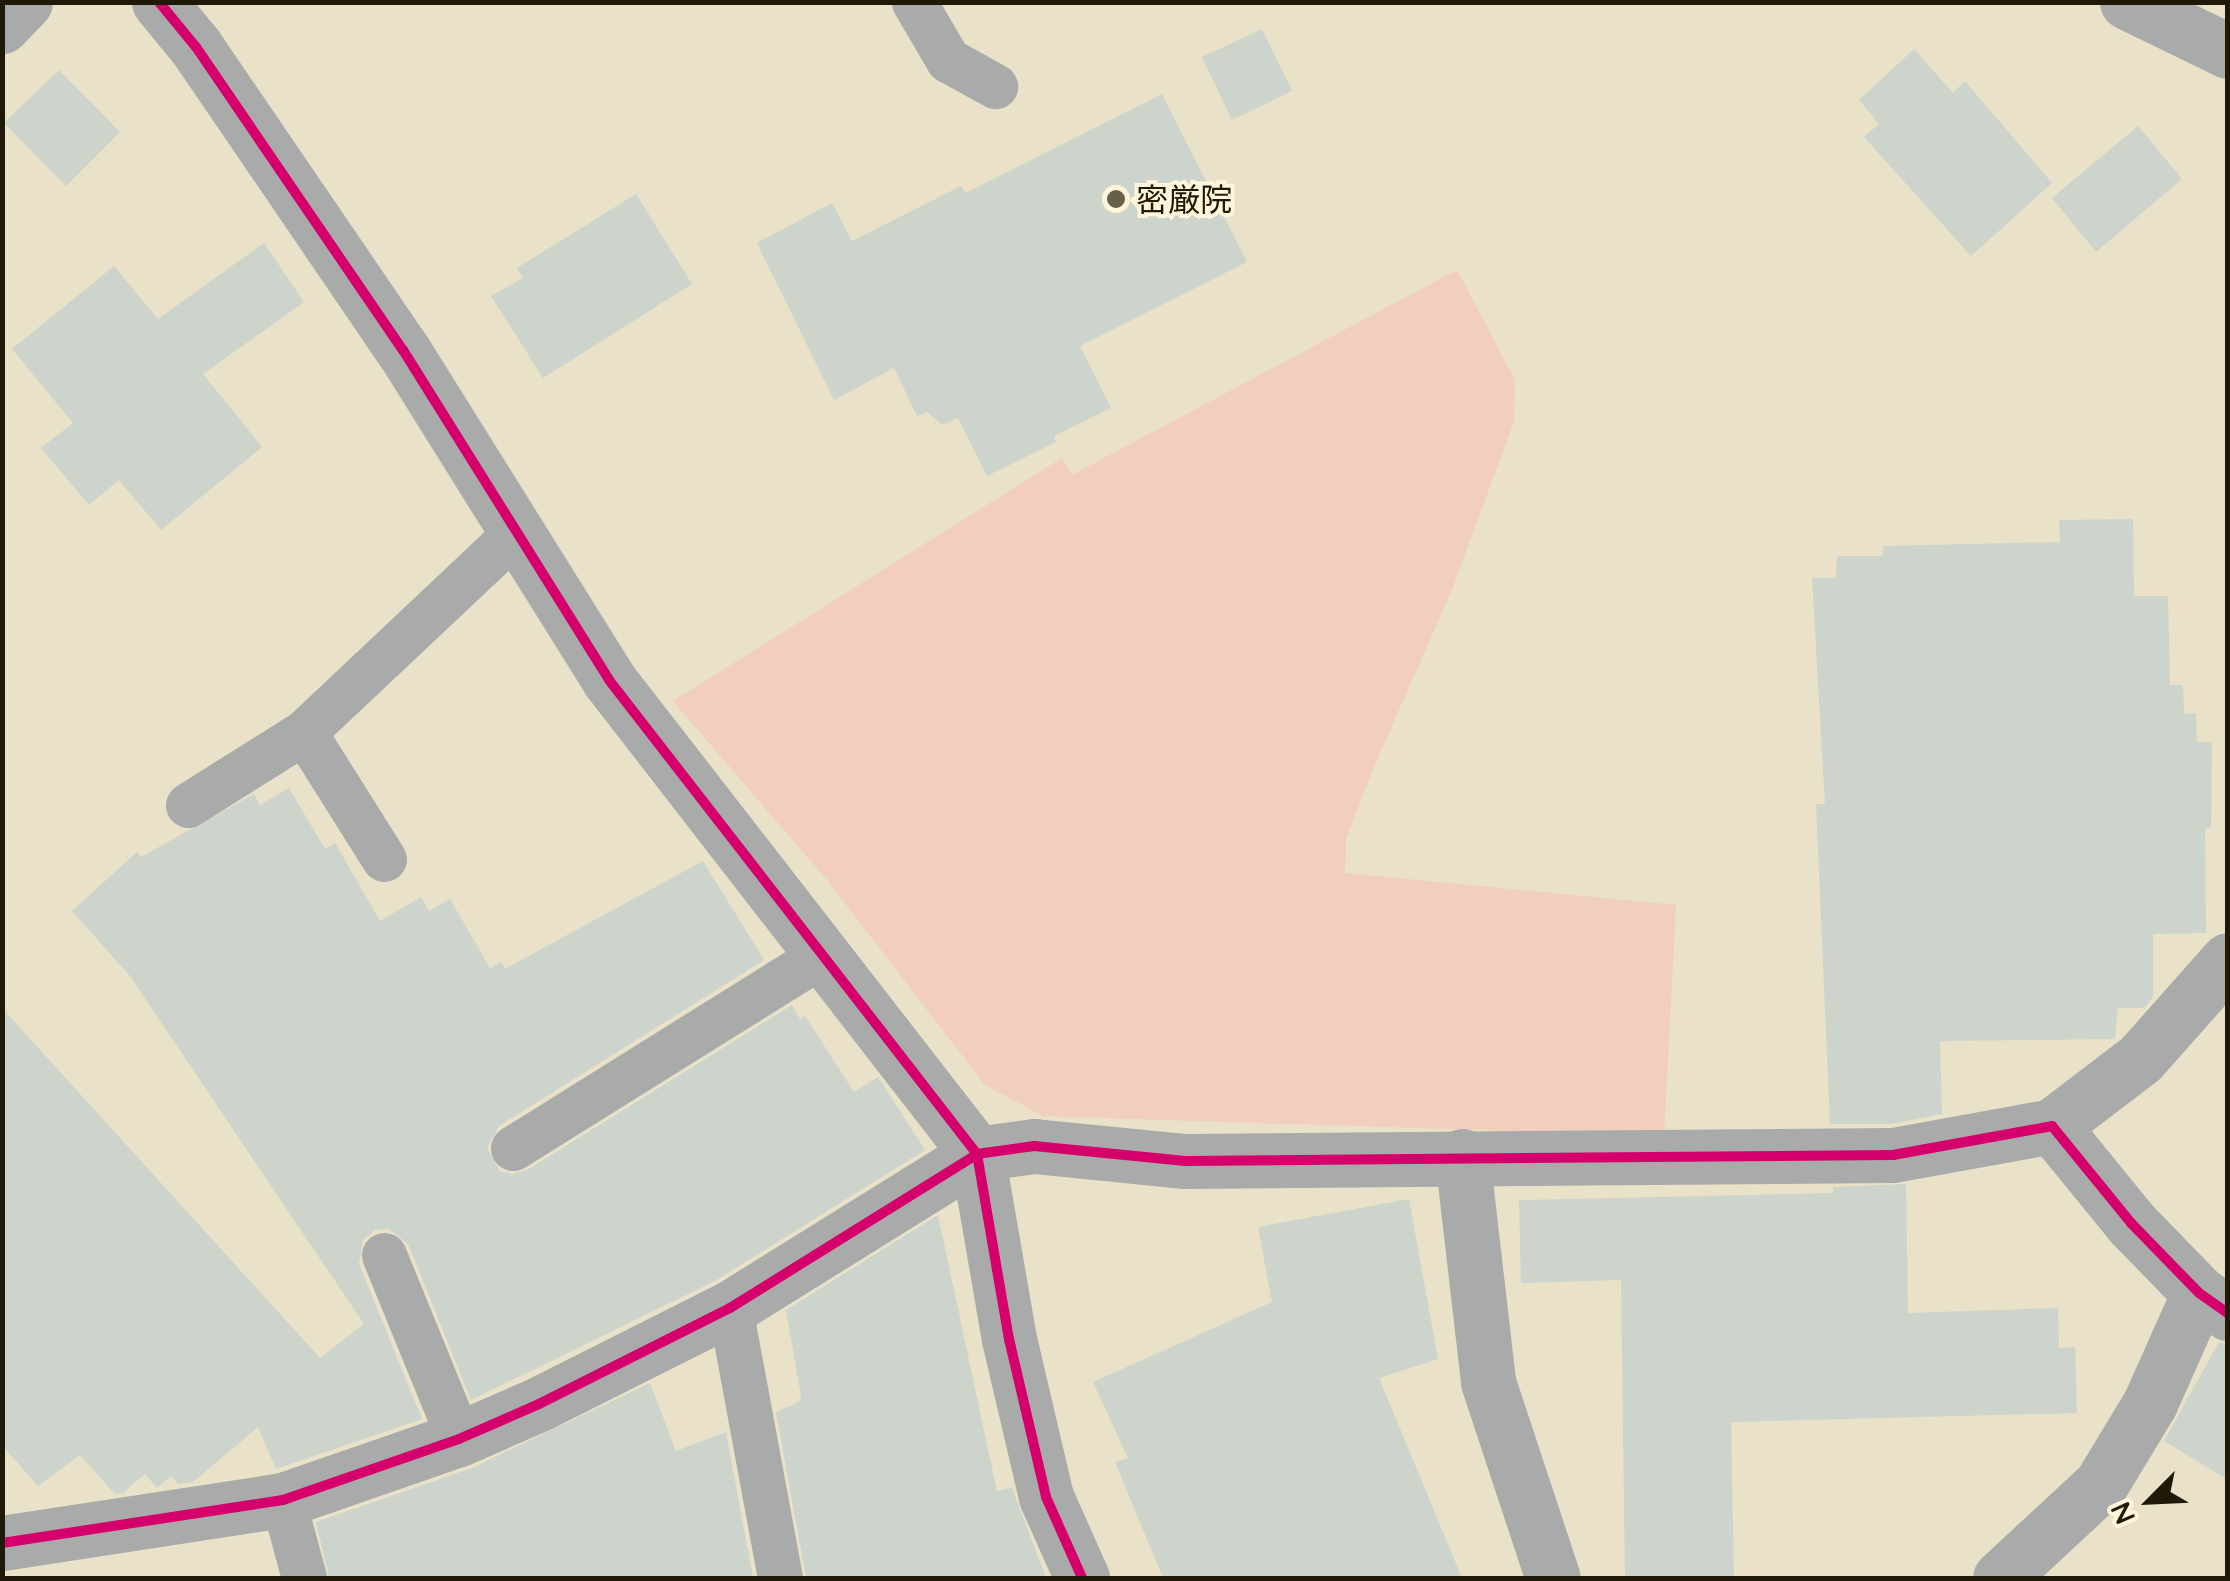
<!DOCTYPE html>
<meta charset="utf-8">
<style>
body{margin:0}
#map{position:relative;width:2230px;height:1581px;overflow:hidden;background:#e9e1c8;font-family:Quicksand,"Noto Sans JP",sans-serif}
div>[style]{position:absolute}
.green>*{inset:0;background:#f2cebc}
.building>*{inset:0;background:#ccd4cb}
.service>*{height:45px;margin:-22.5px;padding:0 22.5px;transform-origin:22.5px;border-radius:22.5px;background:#a9aaaa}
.minor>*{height:55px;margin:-27.5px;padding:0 27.5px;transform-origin:27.5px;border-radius:27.5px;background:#a9aaaa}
.cycleway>*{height:10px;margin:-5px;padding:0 5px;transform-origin:5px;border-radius:5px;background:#d6006c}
.dots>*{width:28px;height:28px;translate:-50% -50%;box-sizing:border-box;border:5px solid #fef5da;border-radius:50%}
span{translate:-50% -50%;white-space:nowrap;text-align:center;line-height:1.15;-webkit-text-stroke:8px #fef5da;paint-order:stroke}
.poi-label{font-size:32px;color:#1f1a08}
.left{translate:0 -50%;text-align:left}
.frame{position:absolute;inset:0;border:5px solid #1f1a08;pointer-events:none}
.north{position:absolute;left:2100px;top:1451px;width:100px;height:100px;-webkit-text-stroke:8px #fef5da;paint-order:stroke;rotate:246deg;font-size:28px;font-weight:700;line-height:40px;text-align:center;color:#1f1a08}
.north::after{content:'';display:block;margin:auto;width:35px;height:45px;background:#1f1a08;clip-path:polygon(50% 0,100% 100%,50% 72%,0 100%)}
</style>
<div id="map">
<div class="green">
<i style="clip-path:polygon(1457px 270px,1515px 380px,1514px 421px,1453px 587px,1371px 774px,1346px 839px,1345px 873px,1676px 905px,1664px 1136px,1043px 1116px,985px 1085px,827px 880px,673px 701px,1062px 458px,1072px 475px)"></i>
</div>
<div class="building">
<i style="clip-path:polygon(1262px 29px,1292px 91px,1232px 120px,1202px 57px)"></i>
<i style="clip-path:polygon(1914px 49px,1953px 93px,1965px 81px,2052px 183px,1971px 256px,1864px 137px,1879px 124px,1859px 100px)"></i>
<i style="clip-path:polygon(59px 70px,120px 132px,66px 186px,4px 123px)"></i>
<i style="clip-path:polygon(1162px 94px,1247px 262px,1080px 346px,1111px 408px,1054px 436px,1056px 442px,987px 476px,958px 418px,942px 425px,927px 412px,917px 416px,894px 368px,834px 400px,757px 243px,832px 203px,852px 241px,961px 186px,966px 193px)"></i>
<i style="clip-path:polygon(2138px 126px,2182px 179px,2096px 252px,2052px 198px)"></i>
<i style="clip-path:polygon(636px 194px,692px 284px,543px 378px,491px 296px,523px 278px,517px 268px)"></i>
<i style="clip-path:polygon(264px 243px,304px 302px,203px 374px,262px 447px,161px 530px,119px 480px,89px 505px,41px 448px,73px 423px,12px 349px,114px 266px,158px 319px)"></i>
<i style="clip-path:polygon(2133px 519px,2134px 596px,2168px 596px,2170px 685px,2183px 685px,2184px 714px,2196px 713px,2197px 742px,2212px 742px,2211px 828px,2205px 829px,2206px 933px,2153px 934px,2153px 997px,2144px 1008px,2118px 1008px,2115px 1039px,1940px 1041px,1942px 1114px,1890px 1124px,1830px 1124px,1816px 804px,1825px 804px,1812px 578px,1836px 578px,1837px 556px,1883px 556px,1883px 546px,2060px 542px,2059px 520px)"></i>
<i style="clip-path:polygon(289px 788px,325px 849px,335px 843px,380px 921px,421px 897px,429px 911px,450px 899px,490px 968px,501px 962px,505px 969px,703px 861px,764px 960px,499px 1126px,487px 1148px,500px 1171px,513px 1174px,527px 1170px,792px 1005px,800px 1019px,805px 1016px,854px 1092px,878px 1077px,925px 1150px,715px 1281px,471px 1400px,408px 1244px,389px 1229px,375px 1230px,363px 1240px,359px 1264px,422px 1419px,276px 1469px,258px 1427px,193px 1482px,178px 1484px,171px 1476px,157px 1488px,145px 1474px,123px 1493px,115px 1494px,80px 1455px,38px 1486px,2px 1445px,2px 1008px,320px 1358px,364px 1324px,130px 976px,72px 911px,137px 852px,141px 857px,254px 794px,260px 805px)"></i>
<i style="clip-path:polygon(1906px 1184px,1908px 1313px,2058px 1308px,2059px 1348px,2075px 1347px,2077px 1413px,1731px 1422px,1734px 1578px,1625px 1578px,1621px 1280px,1521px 1283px,1519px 1200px,1833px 1193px,1833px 1187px)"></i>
<i style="clip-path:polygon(1409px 1199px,1438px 1359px,1379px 1378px,1462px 1578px,1163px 1578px,1115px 1462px,1128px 1458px,1093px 1382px,1272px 1302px,1258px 1227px)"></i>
<i style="clip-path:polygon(938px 1215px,997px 1491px,1012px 1488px,1046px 1578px,806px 1578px,776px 1412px,799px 1402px,801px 1396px,786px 1310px)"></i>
<i style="clip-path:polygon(2219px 1342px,2228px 1344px,2228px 1480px,2164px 1441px)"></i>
<i style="clip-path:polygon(650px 1383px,676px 1451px,726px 1432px,753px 1578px,329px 1578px,316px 1522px,472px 1468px)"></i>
</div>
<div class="service">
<i style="left:914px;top:2px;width:67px;rotate:59.6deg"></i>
<i style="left:948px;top:60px;width:54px;rotate:29deg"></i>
<i style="left:304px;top:732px;width:150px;rotate:57.8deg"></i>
<i style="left:188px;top:805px;width:137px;rotate:-32.2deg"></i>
<i style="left:304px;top:732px;width:293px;rotate:-43.3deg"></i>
<i style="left:513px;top:1148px;width:366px;rotate:-32deg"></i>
<i style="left:384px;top:1255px;width:199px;rotate:67.8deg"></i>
<i style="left:730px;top:1308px;width:275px;rotate:79.5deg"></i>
<i style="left:283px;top:1500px;width:81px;rotate:74.9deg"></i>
</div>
<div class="minor">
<i style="left:159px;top:2px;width:58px;rotate:50.6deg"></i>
<i style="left:196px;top:47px;width:367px;rotate:55.7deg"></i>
<i style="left:403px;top:350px;width:389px;rotate:58deg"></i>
<i style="left:609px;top:680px;width:600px;rotate:52.18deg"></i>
<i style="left:977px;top:1154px;width:188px;rotate:80.2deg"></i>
<i style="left:1009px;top:1339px;width:162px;rotate:76.8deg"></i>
<i style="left:1046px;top:1497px;width:89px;rotate:66deg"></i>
<i style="left:2127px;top:2px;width:112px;rotate:25.9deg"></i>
<i style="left:2px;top:26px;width:33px;rotate:-46deg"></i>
<i style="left:2052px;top:1126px;width:111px;rotate:-37.3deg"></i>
<i style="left:2140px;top:1059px;width:132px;rotate:-48.4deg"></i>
<i style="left:1462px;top:1156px;width:227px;rotate:83.4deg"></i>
<i style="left:1488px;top:1382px;width:206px;rotate:71.7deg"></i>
<i style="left:2px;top:1543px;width:284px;rotate:-8.7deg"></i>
<i style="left:283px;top:1500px;width:186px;rotate:-19.1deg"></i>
<i style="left:459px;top:1439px;width:87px;rotate:-23.6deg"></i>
<i style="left:539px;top:1404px;width:214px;rotate:-26.7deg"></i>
<i style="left:730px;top:1308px;width:291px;rotate:-31.9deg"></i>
<i style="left:977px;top:1154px;width:58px;rotate:-8deg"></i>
<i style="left:1034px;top:1146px;width:152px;rotate:5.7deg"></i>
<i style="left:1185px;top:1161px;width:708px;rotate:-0.49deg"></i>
<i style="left:1893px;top:1155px;width:162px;rotate:-10.3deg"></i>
<i style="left:2052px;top:1126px;width:125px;rotate:50.8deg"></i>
<i style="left:2131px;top:1223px;width:98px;rotate:45.8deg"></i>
<i style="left:2199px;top:1293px;width:35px;rotate:35deg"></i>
<i style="left:2000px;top:1578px;width:138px;rotate:-42.9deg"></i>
<i style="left:2101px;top:1484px;width:95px;rotate:-58.8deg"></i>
<i style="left:2150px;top:1403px;width:120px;rotate:-66deg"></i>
</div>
<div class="cycleway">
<i style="left:159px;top:2px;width:58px;rotate:50.6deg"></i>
<i style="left:196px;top:47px;width:367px;rotate:55.7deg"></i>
<i style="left:403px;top:350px;width:389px;rotate:58deg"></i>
<i style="left:609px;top:680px;width:600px;rotate:52.18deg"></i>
<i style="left:977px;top:1154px;width:188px;rotate:80.2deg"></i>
<i style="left:1009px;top:1339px;width:162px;rotate:76.8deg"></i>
<i style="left:1046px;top:1497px;width:89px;rotate:66deg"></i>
<i style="left:2px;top:1543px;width:284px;rotate:-8.7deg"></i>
<i style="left:283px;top:1500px;width:186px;rotate:-19.1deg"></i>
<i style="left:459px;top:1439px;width:87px;rotate:-23.6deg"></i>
<i style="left:539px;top:1404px;width:214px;rotate:-26.7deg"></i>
<i style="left:730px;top:1308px;width:291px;rotate:-31.9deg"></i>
<i style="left:977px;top:1154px;width:58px;rotate:-8deg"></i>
<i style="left:1034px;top:1146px;width:152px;rotate:5.7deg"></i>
<i style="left:1185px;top:1161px;width:708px;rotate:-0.49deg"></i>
<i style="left:1893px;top:1155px;width:162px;rotate:-10.3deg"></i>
<i style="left:2052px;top:1126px;width:125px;rotate:50.8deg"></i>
<i style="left:2131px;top:1223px;width:98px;rotate:45.8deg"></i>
<i style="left:2199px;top:1293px;width:35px;rotate:35deg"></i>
</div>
<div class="dots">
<i style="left:1116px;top:199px;background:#66604b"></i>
</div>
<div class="poi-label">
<span class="left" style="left:1136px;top:199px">密厳院</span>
</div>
<div class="frame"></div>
<div class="north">N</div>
</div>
